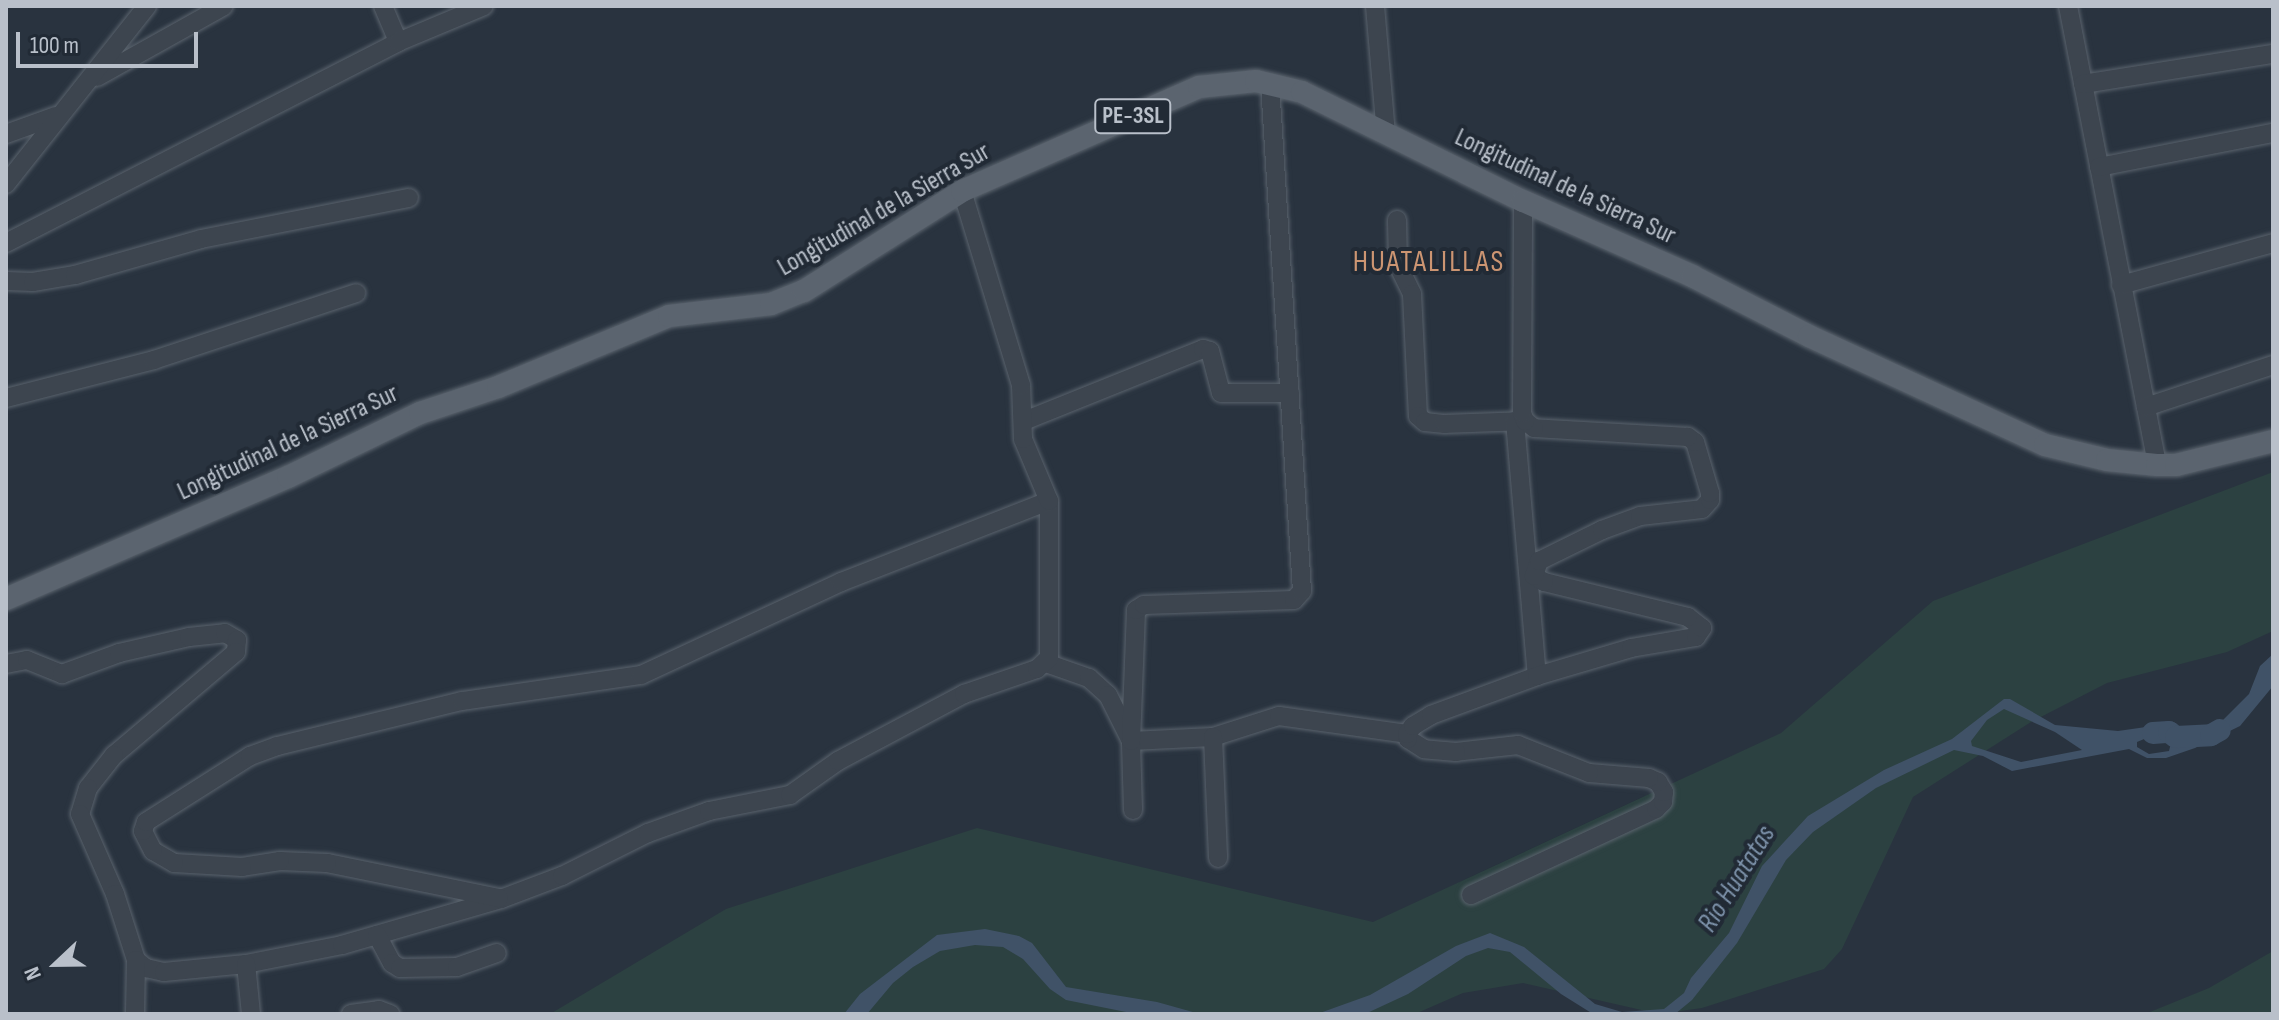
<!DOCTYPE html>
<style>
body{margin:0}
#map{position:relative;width:2279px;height:1020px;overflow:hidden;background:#29333f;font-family:"Sofia Sans Condensed",sans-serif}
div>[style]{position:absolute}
.green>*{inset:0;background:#2c4141}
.water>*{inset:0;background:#405267}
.river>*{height:22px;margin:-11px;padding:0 11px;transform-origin:11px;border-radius:11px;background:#405267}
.roads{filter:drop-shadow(0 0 2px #5a636d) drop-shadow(0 0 2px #5a636d)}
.minor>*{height:18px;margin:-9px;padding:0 9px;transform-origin:9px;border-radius:9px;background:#3d454f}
.major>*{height:22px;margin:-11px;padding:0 11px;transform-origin:11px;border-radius:11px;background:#5b646f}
span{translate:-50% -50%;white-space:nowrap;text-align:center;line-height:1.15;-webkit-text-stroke:8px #212a35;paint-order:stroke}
.shield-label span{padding:2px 6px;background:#212a35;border:2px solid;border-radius:6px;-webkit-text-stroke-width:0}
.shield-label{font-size:24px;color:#b9c0ca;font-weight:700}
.street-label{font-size:26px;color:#b9c0ca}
.water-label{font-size:28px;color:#7d92aa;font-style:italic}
.quarter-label{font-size:30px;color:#cc9572;letter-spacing:2px}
.frame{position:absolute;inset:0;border:8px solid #b9c0ca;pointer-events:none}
.north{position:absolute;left:16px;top:924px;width:80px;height:80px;-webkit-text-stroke:6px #212a35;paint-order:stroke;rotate:248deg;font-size:22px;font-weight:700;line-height:32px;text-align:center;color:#b9c0ca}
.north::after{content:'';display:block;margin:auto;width:28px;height:36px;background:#b9c0ca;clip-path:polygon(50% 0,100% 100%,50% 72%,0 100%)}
.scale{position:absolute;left:16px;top:32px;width:182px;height:36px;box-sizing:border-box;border:4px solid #b9c0ca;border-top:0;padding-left:10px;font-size:24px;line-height:28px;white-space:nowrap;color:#b9c0ca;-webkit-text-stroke:6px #212a35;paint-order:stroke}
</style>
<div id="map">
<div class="green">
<i style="clip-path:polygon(2273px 472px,2273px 631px,2227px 652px,2107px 683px,2031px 722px,1913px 797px,1842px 949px,1824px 969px,1702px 1008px,1659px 1014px,1523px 983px,1463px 993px,1415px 1014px,550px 1014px,726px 909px,977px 828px,1373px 922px,1781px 733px,1933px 601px)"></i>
<i style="clip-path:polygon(2273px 951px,2273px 1014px,2145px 1014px,2209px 988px)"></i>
</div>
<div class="water">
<i style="clip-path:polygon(evenodd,2273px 654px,2273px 686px,2240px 726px,2195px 748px,2166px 758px,2147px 758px,2129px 749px,2012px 771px,1983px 756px,1954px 750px,1876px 788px,1813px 832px,1786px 860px,1737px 943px,1692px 1000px,1675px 1014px,1593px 1014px,1561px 994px,1510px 952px,1488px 948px,1466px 956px,1408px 994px,1365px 1014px,1317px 1014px,1370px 995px,1456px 946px,1490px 933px,1524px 947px,1595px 1004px,1622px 1012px,1664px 1009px,1684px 993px,1691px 978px,1729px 933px,1762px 866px,1808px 816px,1884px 770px,1952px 739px,2004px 699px,2010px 699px,2055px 725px,2118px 731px,2167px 724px,2175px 726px,2180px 739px,2184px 740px,2222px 721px,2249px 694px,2260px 666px,2273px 654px,2004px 709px,2055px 732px,2082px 750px,2021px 762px,1972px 746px,1971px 741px,1987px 720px,2004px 709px,2273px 654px,2156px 734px,2171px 743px,2169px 751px,2149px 754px,2137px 747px,2137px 742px,2156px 734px)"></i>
<i style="clip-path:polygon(985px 929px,1019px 936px,1032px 943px,1066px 987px,1157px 1002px,1200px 1014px,1136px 1014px,1066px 1000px,1050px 989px,1023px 959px,1003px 947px,975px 945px,940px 951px,913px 967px,893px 983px,867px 1014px,844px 1014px,860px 994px,937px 935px)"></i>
</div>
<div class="river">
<i style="left:2153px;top:733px;width:16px;rotate:-4deg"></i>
<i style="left:2169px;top:732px;width:9px;rotate:36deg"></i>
<i style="left:2176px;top:737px;width:35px;rotate:-3deg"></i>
<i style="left:2211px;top:735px;width:10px;rotate:-29deg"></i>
</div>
<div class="roads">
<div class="minor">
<i style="left:383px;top:6px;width:39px;rotate:67deg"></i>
<i style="left:1375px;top:6px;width:128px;rotate:85.1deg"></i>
<i style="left:2068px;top:6px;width:468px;rotate:79deg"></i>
<i style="left:97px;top:77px;width:145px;rotate:-29.2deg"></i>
<i style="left:2083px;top:84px;width:192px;rotate:-9deg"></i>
<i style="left:6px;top:134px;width:53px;rotate:-19.8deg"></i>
<i style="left:2099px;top:167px;width:177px;rotate:-11.1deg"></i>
<i style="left:6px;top:184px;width:227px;rotate:-51.6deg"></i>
<i style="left:1397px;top:220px;width:45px;rotate:88.7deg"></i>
<i style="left:1398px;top:265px;width:32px;rotate:64deg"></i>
<i style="left:1412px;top:294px;width:122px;rotate:87.2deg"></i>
<i style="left:1418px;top:416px;width:9px;rotate:41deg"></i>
<i style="left:1425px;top:422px;width:20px;rotate:6deg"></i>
<i style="left:1445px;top:424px;width:80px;rotate:-2.1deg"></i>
<i style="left:6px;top:243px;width:441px;rotate:-27.1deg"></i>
<i style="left:398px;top:42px;width:93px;rotate:-22.7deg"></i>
<i style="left:6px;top:281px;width:27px;rotate:2deg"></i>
<i style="left:33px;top:282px;width:43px;rotate:-9.5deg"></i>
<i style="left:75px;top:275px;width:131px;rotate:-15.9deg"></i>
<i style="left:201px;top:239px;width:212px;rotate:-11.2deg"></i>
<i style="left:2121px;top:285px;width:158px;rotate:-15.4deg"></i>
<i style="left:6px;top:398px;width:153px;rotate:-14.4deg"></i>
<i style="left:154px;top:360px;width:213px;rotate:-18.3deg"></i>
<i style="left:2146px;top:407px;width:134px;rotate:-18.3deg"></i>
<i style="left:1024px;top:421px;width:193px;rotate:-21.9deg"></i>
<i style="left:1203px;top:349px;width:7px;rotate:16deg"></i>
<i style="left:1210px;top:351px;width:43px;rotate:75.3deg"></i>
<i style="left:1221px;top:393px;width:69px"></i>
<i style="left:1515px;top:421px;width:256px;rotate:85.1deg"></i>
<i style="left:1046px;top:663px;width:46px;rotate:19.2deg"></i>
<i style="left:1089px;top:678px;width:25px;rotate:42deg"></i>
<i style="left:1108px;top:695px;width:51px;rotate:63.4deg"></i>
<i style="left:1131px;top:741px;width:82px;rotate:-2.8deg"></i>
<i style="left:1213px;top:737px;width:69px;rotate:-17.7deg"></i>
<i style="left:1279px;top:716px;width:129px;rotate:8deg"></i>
<i style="left:6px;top:664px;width:21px;rotate:-11deg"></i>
<i style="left:27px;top:660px;width:38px;rotate:22deg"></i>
<i style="left:62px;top:674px;width:61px;rotate:-20.2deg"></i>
<i style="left:119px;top:653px;width:72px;rotate:-12.9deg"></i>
<i style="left:189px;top:637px;width:36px;rotate:-6deg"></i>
<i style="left:225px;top:633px;width:14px;rotate:30deg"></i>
<i style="left:237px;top:640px;width:12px;rotate:95deg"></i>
<i style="left:236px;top:652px;width:160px;rotate:139.8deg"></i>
<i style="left:114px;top:755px;width:42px;rotate:128.2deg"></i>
<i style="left:88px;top:788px;width:27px;rotate:107deg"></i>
<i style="left:80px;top:814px;width:87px;rotate:66.4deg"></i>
<i style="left:115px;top:894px;width:69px;rotate:72.3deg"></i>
<i style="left:136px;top:960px;width:13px;rotate:39deg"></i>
<i style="left:146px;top:968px;width:18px;rotate:13deg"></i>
<i style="left:164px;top:972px;width:82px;rotate:-5.6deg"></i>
<i style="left:246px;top:964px;width:98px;rotate:-11.2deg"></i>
<i style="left:342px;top:945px;width:166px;rotate:-16.1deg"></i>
<i style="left:501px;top:899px;width:65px;rotate:-20.7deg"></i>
<i style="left:562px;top:876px;width:96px;rotate:-26.6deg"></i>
<i style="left:648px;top:833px;width:65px;rotate:-19.8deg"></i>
<i style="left:709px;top:811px;width:83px;rotate:-11.2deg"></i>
<i style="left:790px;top:795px;width:59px;rotate:-35.3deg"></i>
<i style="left:838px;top:761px;width:143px;rotate:-28deg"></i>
<i style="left:964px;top:694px;width:77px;rotate:-18.9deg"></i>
<i style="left:1037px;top:669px;width:16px;rotate:-43deg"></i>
<i style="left:1049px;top:658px;width:157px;rotate:-90deg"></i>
<i style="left:1213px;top:737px;width:121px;rotate:87.6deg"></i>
<i style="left:1133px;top:810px;width:69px;rotate:-91.7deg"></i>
<i style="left:1131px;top:741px;width:131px;rotate:-87.8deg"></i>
<i style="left:1136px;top:610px;width:9px;rotate:-32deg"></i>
<i style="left:1144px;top:605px;width:150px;rotate:-1.9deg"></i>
<i style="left:1294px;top:600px;width:12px;rotate:-48deg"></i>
<i style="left:1302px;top:591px;width:508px;rotate:-93.61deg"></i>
<i style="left:1471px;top:895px;width:204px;rotate:-24.9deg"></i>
<i style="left:1656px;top:809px;width:10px;rotate:-45deg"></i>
<i style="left:1663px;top:802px;width:10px;rotate:-84deg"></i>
<i style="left:1664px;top:792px;width:12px;rotate:-121deg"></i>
<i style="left:1658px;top:782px;width:10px;rotate:-156deg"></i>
<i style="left:1649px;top:778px;width:60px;rotate:-175.2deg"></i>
<i style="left:1589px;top:773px;width:76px;rotate:-158.5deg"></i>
<i style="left:1518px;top:745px;width:62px;rotate:173.6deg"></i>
<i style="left:1456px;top:752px;width:32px;rotate:-175deg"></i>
<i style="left:1424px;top:749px;width:19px;rotate:-148deg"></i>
<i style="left:1408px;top:739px;width:5px;rotate:-101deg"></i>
<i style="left:1407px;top:734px;width:10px;rotate:-53deg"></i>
<i style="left:1413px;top:726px;width:21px;rotate:-31deg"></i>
<i style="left:1431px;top:715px;width:113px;rotate:-20.2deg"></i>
<i style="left:1537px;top:676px;width:98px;rotate:-16.6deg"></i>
<i style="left:1631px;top:648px;width:66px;rotate:-9.6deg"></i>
<i style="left:1696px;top:637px;width:11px;rotate:-56deg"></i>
<i style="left:1702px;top:628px;width:18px;rotate:-142deg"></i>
<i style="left:1688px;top:617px;width:148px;rotate:-166.3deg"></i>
<i style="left:1544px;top:582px;width:12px;rotate:-149deg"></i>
<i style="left:1534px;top:576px;width:16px;rotate:-72deg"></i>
<i style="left:1539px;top:561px;width:70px;rotate:-26.2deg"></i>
<i style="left:1602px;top:530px;width:40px;rotate:-20.2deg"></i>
<i style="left:1640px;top:516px;width:62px;rotate:-6.4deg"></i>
<i style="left:1702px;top:509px;width:12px;rotate:-48deg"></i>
<i style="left:1710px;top:500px;width:7px;rotate:-90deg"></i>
<i style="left:1710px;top:493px;width:53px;rotate:-106.4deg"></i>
<i style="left:1695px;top:442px;width:9px;rotate:-144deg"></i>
<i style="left:1688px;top:437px;width:154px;rotate:-176.7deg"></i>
<i style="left:1534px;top:428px;width:11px;rotate:-142deg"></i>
<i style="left:1525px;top:421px;width:9px;rotate:-111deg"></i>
<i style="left:1522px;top:413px;width:212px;rotate:-89.7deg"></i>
<i style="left:499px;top:898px;width:176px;rotate:-168.5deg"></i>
<i style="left:327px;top:863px;width:47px;rotate:-177.6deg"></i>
<i style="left:280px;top:861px;width:38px;rotate:171deg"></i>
<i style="left:242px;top:867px;width:68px;rotate:-176.6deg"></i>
<i style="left:174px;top:863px;width:24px;rotate:-150deg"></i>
<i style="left:153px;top:851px;width:22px;rotate:-117deg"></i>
<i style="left:143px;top:831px;width:9px;rotate:-72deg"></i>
<i style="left:146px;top:822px;width:123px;rotate:-32.4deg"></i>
<i style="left:250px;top:756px;width:29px;rotate:-20deg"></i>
<i style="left:277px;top:746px;width:190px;rotate:-13.7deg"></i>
<i style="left:462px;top:701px;width:181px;rotate:-8.3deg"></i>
<i style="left:641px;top:675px;width:221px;rotate:-24.9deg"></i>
<i style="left:841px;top:582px;width:223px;rotate:-21.3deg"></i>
<i style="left:1049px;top:501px;width:67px;rotate:-112.8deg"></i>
<i style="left:1023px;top:439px;width:54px;rotate:-92.1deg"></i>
<i style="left:1021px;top:385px;width:203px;rotate:-106.9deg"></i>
<i style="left:377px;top:935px;width:32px;rotate:62deg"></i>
<i style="left:392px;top:963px;width:9px;rotate:32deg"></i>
<i style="left:400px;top:968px;width:57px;rotate:-1deg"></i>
<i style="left:457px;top:967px;width:42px;rotate:-19.3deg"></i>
<i style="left:246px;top:964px;width:50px;rotate:84.3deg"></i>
<i style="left:135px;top:1014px;width:54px;rotate:-88.9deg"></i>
<i style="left:351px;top:1014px;width:28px;rotate:-8deg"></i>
<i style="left:379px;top:1010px;width:12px;rotate:20deg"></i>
</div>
<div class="major">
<i style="left:6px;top:599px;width:307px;rotate:-23.4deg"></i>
<i style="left:288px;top:477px;width:147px;rotate:-25.9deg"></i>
<i style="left:420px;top:413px;width:82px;rotate:-18.4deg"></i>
<i style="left:498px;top:387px;width:185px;rotate:-22.5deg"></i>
<i style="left:669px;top:316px;width:103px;rotate:-6.7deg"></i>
<i style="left:771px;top:304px;width:35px;rotate:-22deg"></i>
<i style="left:804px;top:291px;width:187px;rotate:-32.3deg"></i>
<i style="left:962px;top:191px;width:259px;rotate:-23.7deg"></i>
<i style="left:1199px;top:87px;width:57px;rotate:-6deg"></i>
<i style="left:1256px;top:81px;width:47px;rotate:13.4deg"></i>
<i style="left:1302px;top:92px;width:246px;rotate:26.3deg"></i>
<i style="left:1523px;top:201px;width:185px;rotate:23.9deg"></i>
<i style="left:1692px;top:276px;width:131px;rotate:27.1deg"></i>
<i style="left:1809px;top:336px;width:260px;rotate:24.8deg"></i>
<i style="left:2045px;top:445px;width:64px;rotate:13.6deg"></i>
<i style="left:2107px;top:460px;width:50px;rotate:5.7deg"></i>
<i style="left:2157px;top:465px;width:19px"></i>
<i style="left:2176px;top:465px;width:100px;rotate:-13.9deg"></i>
</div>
</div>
<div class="shield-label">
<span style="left:1133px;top:116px">PE-3SL</span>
</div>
<div class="street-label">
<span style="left:1565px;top:187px;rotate:25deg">Longitudinal de la Sierra Sur</span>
<span style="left:884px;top:210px;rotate:-30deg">Longitudinal de la Sierra Sur</span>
<span style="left:288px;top:443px;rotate:-25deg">Longitudinal de la Sierra Sur</span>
</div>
<div class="water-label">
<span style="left:1737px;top:879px;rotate:-58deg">Rio Huatatas</span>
</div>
<div class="quarter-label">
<span style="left:1429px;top:262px">HUATALILLAS</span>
</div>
<div class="frame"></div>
<div class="north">N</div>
<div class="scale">100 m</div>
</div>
